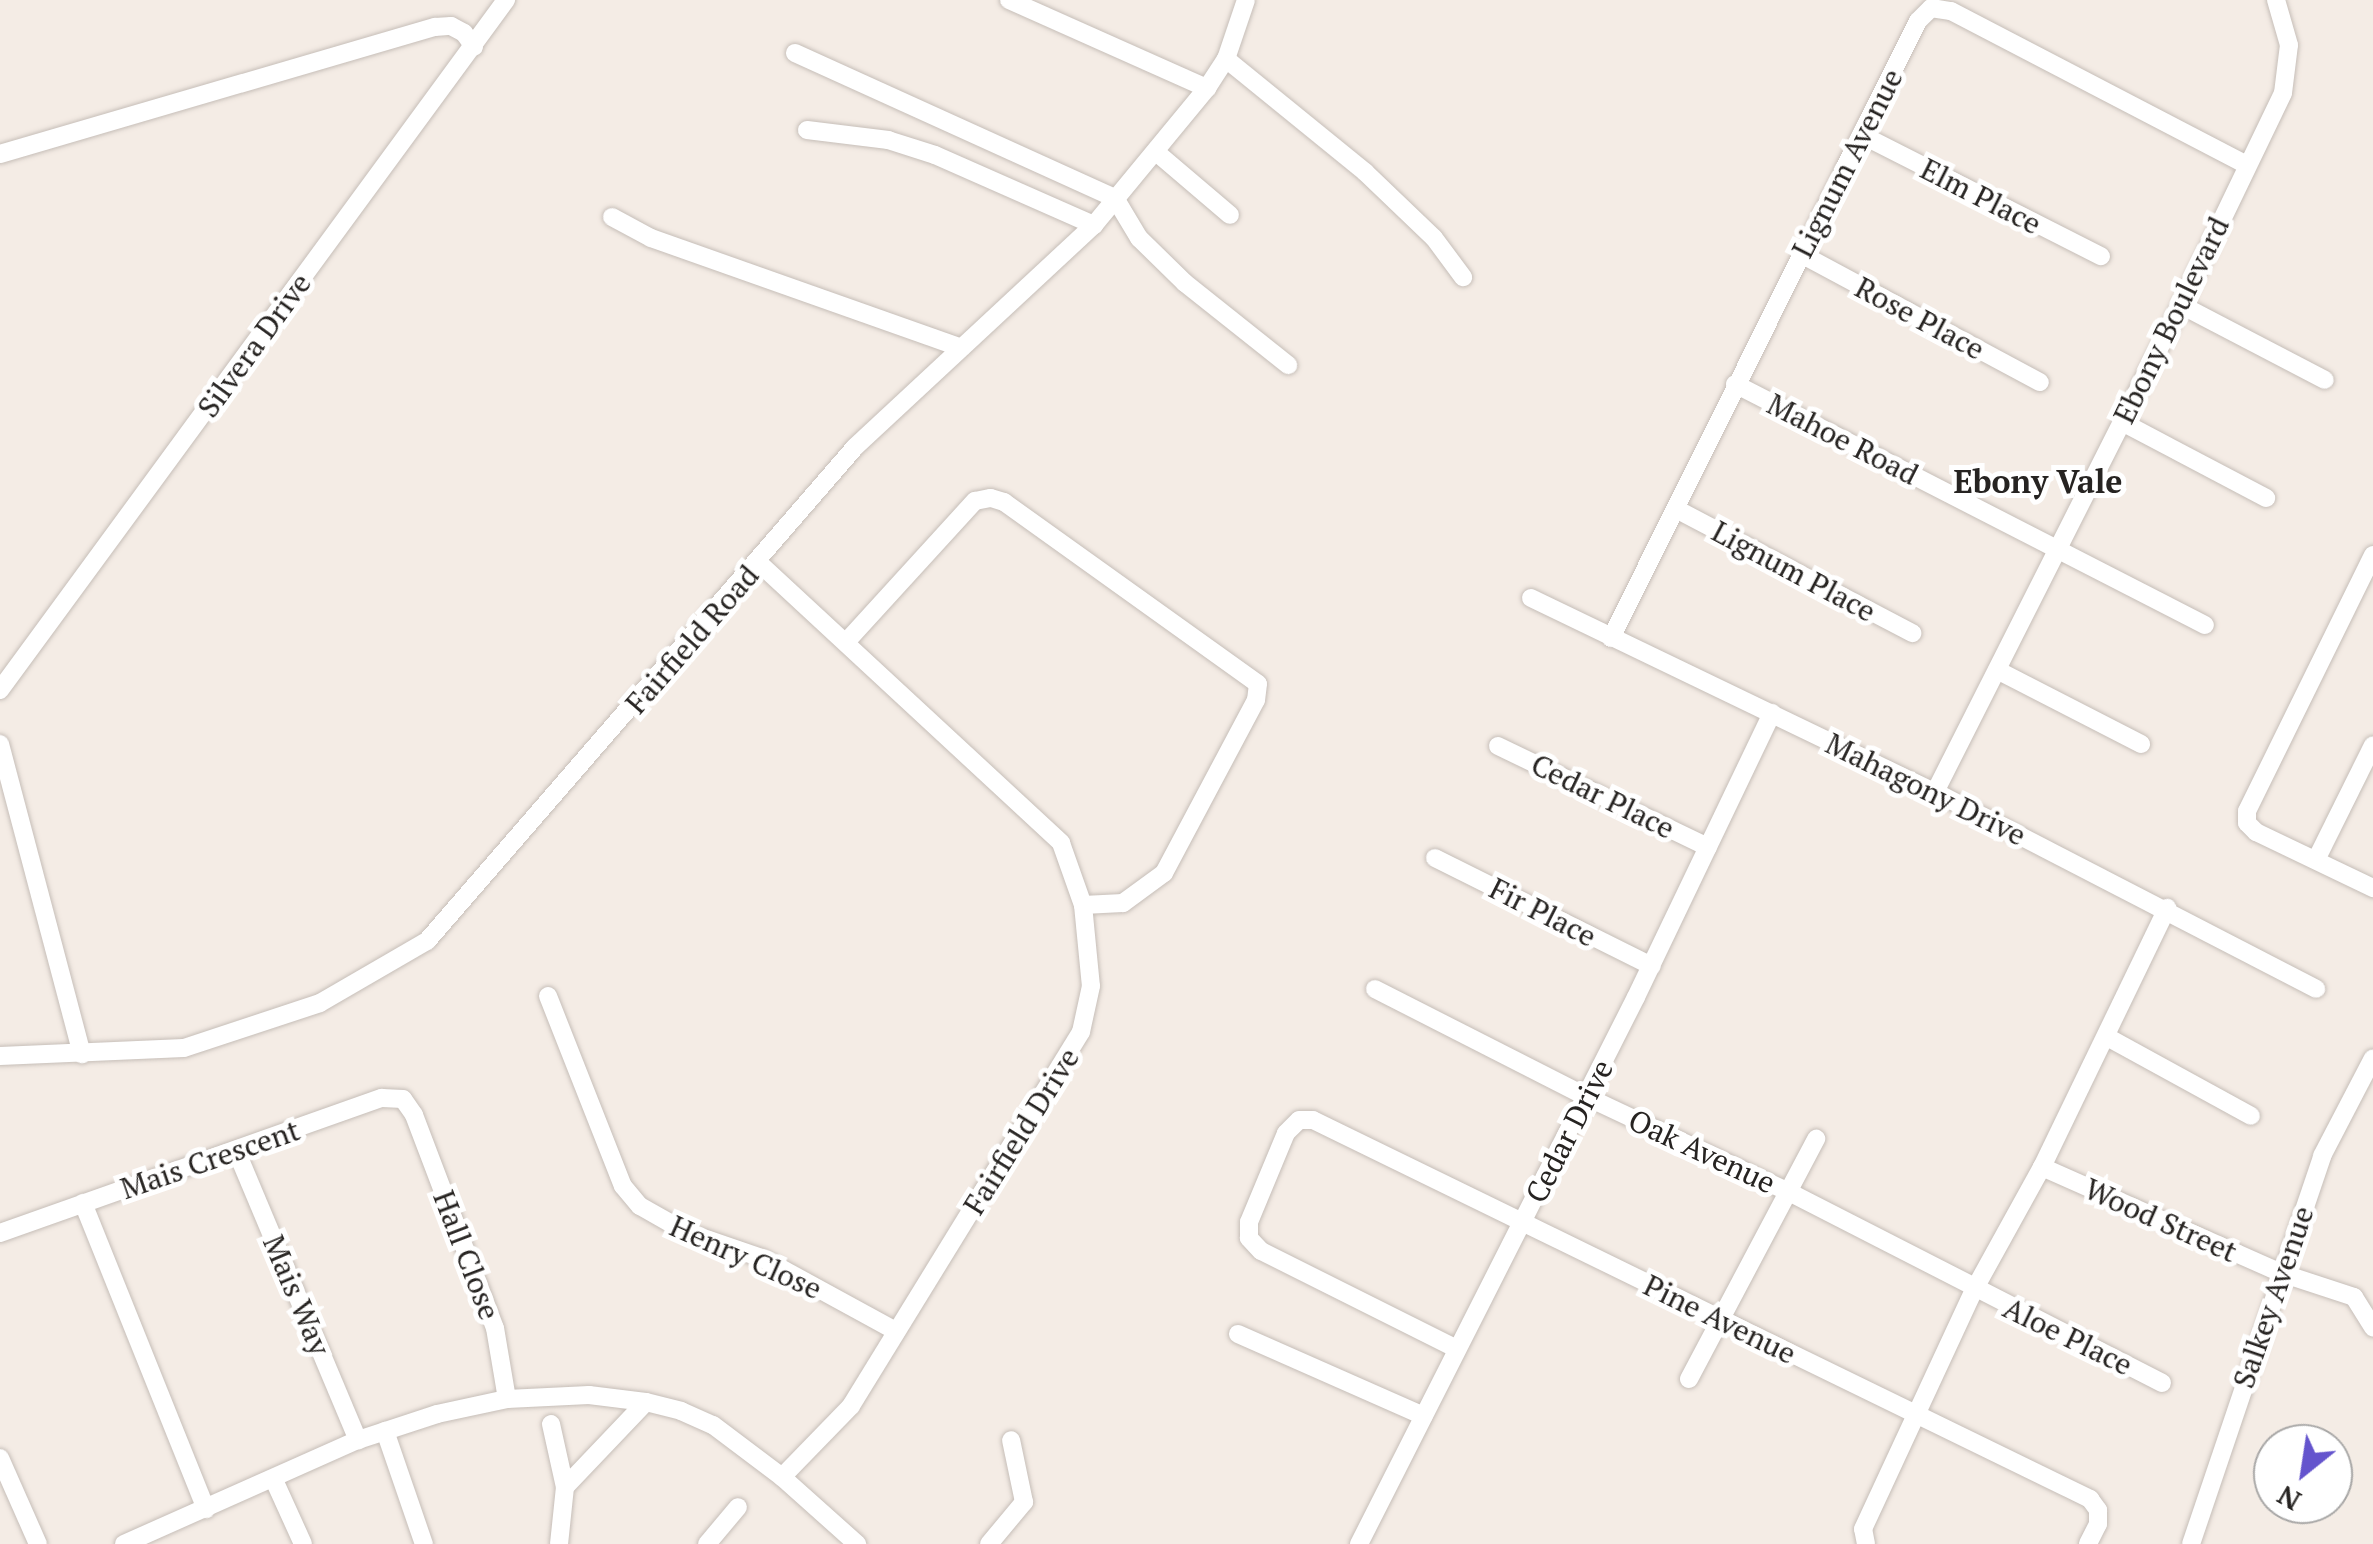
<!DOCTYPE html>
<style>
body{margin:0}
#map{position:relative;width:2373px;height:1544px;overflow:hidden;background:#f4ece5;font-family:"PT Serif",serif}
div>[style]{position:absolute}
.roads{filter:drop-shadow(0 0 2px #c6beb8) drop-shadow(0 0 2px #c6beb8)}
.street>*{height:18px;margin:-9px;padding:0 9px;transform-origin:9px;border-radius:9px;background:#fff}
span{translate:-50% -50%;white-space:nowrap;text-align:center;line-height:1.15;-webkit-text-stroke:10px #fff;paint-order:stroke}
.street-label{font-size:30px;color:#262321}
.neighbourhood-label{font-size:32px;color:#262321;font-weight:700}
.north{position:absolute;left:2253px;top:1424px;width:100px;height:100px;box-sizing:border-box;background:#fff;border:2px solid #a8a7a6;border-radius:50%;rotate:210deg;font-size:28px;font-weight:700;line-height:40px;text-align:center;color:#262321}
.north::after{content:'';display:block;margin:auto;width:35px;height:45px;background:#6454cd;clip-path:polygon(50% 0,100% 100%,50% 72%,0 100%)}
</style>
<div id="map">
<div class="roads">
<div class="street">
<i style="left:1009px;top:0;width:217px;rotate:24deg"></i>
<i style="left:795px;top:53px;width:351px;rotate:24.4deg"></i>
<i style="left:1115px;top:198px;width:47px;rotate:59deg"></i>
<i style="left:1139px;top:238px;width:64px;rotate:44.4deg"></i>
<i style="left:1185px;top:283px;width:132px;rotate:38.5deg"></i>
<i style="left:1226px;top:59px;width:179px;rotate:39.1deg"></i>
<i style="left:1365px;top:172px;width:95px;rotate:43.7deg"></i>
<i style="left:1434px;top:238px;width:49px;rotate:53.4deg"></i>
<i style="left:807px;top:130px;width:82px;rotate:7deg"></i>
<i style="left:888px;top:140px;width:49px;rotate:17.7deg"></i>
<i style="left:935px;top:155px;width:174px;rotate:23.8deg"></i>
<i style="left:1862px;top:135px;width:268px;rotate:26.9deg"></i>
<i style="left:1156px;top:152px;width:97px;rotate:40.4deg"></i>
<i style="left:0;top:154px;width:453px;rotate:-16.3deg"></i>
<i style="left:435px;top:27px;width:16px;rotate:-4deg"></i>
<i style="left:451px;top:26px;width:15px;rotate:28deg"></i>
<i style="left:464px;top:33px;width:17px;rotate:54deg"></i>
<i style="left:612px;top:217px;width:44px;rotate:28.3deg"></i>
<i style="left:651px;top:238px;width:329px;rotate:19.5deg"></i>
<i style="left:1801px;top:254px;width:271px;rotate:28.2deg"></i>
<i style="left:2181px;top:305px;width:162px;rotate:27.5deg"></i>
<i style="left:1735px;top:384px;width:528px;rotate:27.15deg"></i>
<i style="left:2122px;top:422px;width:163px;rotate:27.8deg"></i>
<i style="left:1676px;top:509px;width:267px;rotate:27.7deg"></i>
<i style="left:2373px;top:555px;width:285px;rotate:116.2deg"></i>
<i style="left:2247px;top:811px;width:12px;rotate:90deg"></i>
<i style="left:2247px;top:823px;width:13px;rotate:45deg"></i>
<i style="left:2256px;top:832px;width:130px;rotate:25.6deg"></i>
<i style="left:759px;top:563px;width:412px;rotate:42.8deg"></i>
<i style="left:1061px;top:843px;width:66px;rotate:70.5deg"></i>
<i style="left:1083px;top:905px;width:81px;rotate:84.4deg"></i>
<i style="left:1091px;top:986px;width:47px;rotate:102.3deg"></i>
<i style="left:1081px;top:1032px;width:439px;rotate:121.6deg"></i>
<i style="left:851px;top:1406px;width:99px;rotate:134.2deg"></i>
<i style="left:1531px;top:598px;width:448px;rotate:25.7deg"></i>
<i style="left:1935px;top:792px;width:429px;rotate:27.3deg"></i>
<i style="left:1611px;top:638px;width:689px;rotate:-63.55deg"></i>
<i style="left:1918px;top:21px;width:18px;rotate:-45deg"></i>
<i style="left:1931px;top:8px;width:20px;rotate:9deg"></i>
<i style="left:1951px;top:11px;width:334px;rotate:27.5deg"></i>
<i style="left:847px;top:641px;width:190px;rotate:-47.6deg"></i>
<i style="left:975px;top:501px;width:16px;rotate:-11deg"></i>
<i style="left:991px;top:498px;width:14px;rotate:17deg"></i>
<i style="left:1004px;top:502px;width:312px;rotate:35.6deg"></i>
<i style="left:1258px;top:684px;width:16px;rotate:97deg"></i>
<i style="left:1256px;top:700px;width:196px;rotate:118deg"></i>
<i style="left:1164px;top:873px;width:51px;rotate:143.8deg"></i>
<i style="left:1123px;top:903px;width:40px;rotate:177.1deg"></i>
<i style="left:1997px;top:670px;width:162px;rotate:27.2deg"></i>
<i style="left:0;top:690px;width:856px;rotate:-53.75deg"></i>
<i style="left:0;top:744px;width:321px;rotate:75.2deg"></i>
<i style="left:1498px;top:746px;width:233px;rotate:25.7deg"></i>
<i style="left:1935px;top:792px;width:546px;rotate:-63.2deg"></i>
<i style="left:2181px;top:305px;width:235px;rotate:-64.3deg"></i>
<i style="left:2283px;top:93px;width:48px;rotate:-82.9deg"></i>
<i style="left:2289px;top:45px;width:47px;rotate:-106.1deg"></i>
<i style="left:1435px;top:858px;width:242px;rotate:26.5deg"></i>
<i style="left:2316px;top:860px;width:128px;rotate:-63.6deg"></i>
<i style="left:1375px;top:989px;width:238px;rotate:27deg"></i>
<i style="left:1587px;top:1097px;width:223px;rotate:25.2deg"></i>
<i style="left:1789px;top:1192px;width:419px;rotate:27.1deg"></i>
<i style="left:548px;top:996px;width:204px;rotate:68.5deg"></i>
<i style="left:623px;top:1186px;width:26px;rotate:50deg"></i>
<i style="left:640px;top:1206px;width:53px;rotate:29.5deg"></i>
<i style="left:686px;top:1232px;width:80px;rotate:18.9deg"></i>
<i style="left:762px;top:1258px;width:153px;rotate:28.6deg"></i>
<i style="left:2107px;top:1037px;width:164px;rotate:28.7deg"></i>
<i style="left:0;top:1056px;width:184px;rotate:-2.5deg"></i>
<i style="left:184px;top:1048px;width:143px;rotate:-18.3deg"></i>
<i style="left:320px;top:1003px;width:124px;rotate:-30.1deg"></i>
<i style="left:427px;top:941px;width:654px;rotate:-49.09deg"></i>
<i style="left:855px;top:447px;width:326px;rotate:-42.9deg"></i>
<i style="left:1094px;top:225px;width:178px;rotate:-50.5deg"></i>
<i style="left:1207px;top:88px;width:35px;rotate:-57deg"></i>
<i style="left:1226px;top:59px;width:62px;rotate:-71.3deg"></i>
<i style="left:236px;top:1150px;width:315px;rotate:67.2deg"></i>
<i style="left:2042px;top:1167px;width:261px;rotate:23.9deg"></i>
<i style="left:2281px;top:1273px;width:77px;rotate:18.2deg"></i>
<i style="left:2354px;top:1297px;width:36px;rotate:58deg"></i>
<i style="left:83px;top:1203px;width:330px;rotate:68.1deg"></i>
<i style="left:0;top:1233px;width:405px;rotate:-19.5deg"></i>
<i style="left:382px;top:1098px;width:21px;rotate:3deg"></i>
<i style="left:403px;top:1099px;width:19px;rotate:55deg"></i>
<i style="left:414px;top:1115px;width:228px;rotate:69.2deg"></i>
<i style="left:495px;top:1328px;width:72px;rotate:80.4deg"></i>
<i style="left:1238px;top:1334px;width:203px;rotate:23.8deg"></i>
<i style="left:1457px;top:1349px;width:219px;rotate:-153.4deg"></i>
<i style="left:1261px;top:1251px;width:18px;rotate:-133deg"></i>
<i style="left:1249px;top:1238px;width:16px;rotate:-90deg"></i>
<i style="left:1249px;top:1222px;width:96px;rotate:-67.4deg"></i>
<i style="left:1286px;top:1133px;width:18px;rotate:-45deg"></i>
<i style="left:1299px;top:1120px;width:14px"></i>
<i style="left:1313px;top:1120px;width:865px;rotate:26deg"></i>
<i style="left:2090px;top:1499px;width:14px;rotate:54deg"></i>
<i style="left:2098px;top:1510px;width:14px;rotate:90deg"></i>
<i style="left:2098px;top:1524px;width:22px;rotate:117deg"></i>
<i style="left:1689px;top:1379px;width:272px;rotate:-62.1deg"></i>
<i style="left:551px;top:1424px;width:65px;rotate:77.5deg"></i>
<i style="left:565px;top:1487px;width:57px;rotate:96deg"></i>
<i style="left:385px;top:1431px;width:120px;rotate:71deg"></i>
<i style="left:0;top:1458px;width:94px;rotate:66.2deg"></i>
<i style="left:274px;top:1480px;width:70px;rotate:65.6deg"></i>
<i style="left:565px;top:1487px;width:117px;rotate:-46.4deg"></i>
<i style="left:124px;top:1544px;width:256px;rotate:-24deg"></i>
<i style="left:358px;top:1440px;width:83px;rotate:-18.2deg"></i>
<i style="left:437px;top:1414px;width:72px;rotate:-12.1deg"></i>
<i style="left:507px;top:1399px;width:82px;rotate:-2.8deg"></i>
<i style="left:589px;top:1395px;width:57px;rotate:7deg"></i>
<i style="left:646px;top:1402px;width:36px;rotate:14deg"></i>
<i style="left:681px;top:1411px;width:35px;rotate:24deg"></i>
<i style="left:713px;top:1425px;width:86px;rotate:37deg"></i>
<i style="left:782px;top:1477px;width:101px;rotate:41.8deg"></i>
<i style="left:707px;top:1544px;width:48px;rotate:-50deg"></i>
<i style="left:989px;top:1544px;width:55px;rotate:-50.2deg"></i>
<i style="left:1024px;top:1502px;width:63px;rotate:-101.8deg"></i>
<i style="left:1359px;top:1544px;width:613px;rotate:-63.14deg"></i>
<i style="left:1636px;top:997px;width:315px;rotate:-64.4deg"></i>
<i style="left:1866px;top:1544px;width:15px;rotate:-101deg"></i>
<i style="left:1863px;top:1529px;width:264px;rotate:-65.1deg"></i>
<i style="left:1974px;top:1290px;width:141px;rotate:-61.1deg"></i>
<i style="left:2042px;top:1167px;width:288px;rotate:-64.2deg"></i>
<i style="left:2191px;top:1544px;width:410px;rotate:-71.3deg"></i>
<i style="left:2322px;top:1156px;width:110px;rotate:-62.5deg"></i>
</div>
</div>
<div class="street-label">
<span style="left:1847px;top:163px;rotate:-63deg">Lignum Avenue</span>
<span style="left:1981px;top:196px;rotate:27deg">Elm Place</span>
<span style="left:1920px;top:318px;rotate:28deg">Rose Place</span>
<span style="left:2171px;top:320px;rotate:-64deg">Ebony Boulevard</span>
<span style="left:254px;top:345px;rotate:-54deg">Silvera Drive</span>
<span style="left:1843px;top:439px;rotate:27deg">Mahoe Road</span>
<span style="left:1794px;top:571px;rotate:28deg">Lignum Place</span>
<span style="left:692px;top:639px;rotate:-49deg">Fairfield Road</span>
<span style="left:1926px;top:789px;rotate:26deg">Mahagony Drive</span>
<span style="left:1603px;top:796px;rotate:26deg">Cedar Place</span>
<span style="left:1543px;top:912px;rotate:27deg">Fir Place</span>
<span style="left:1021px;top:1131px;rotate:-58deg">Fairfield Drive</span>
<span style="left:1569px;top:1131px;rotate:-63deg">Cedar Drive</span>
<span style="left:1702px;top:1151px;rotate:25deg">Oak Avenue</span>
<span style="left:210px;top:1159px;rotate:-19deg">Mais Crescent</span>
<span style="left:2161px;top:1220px;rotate:24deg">Wood Street</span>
<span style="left:467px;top:1255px;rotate:69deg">Hall Close</span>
<span style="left:746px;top:1257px;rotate:24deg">Henry Close</span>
<span style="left:297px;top:1295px;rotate:67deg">Mais Way</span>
<span style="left:2273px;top:1297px;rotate:-71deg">Salkey Avenue</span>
<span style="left:1720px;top:1319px;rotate:26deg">Pine Avenue</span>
<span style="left:2068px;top:1336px;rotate:26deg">Aloe Place</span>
</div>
<div class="neighbourhood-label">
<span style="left:2038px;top:481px">Ebony Vale</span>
</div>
<div class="north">N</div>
</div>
